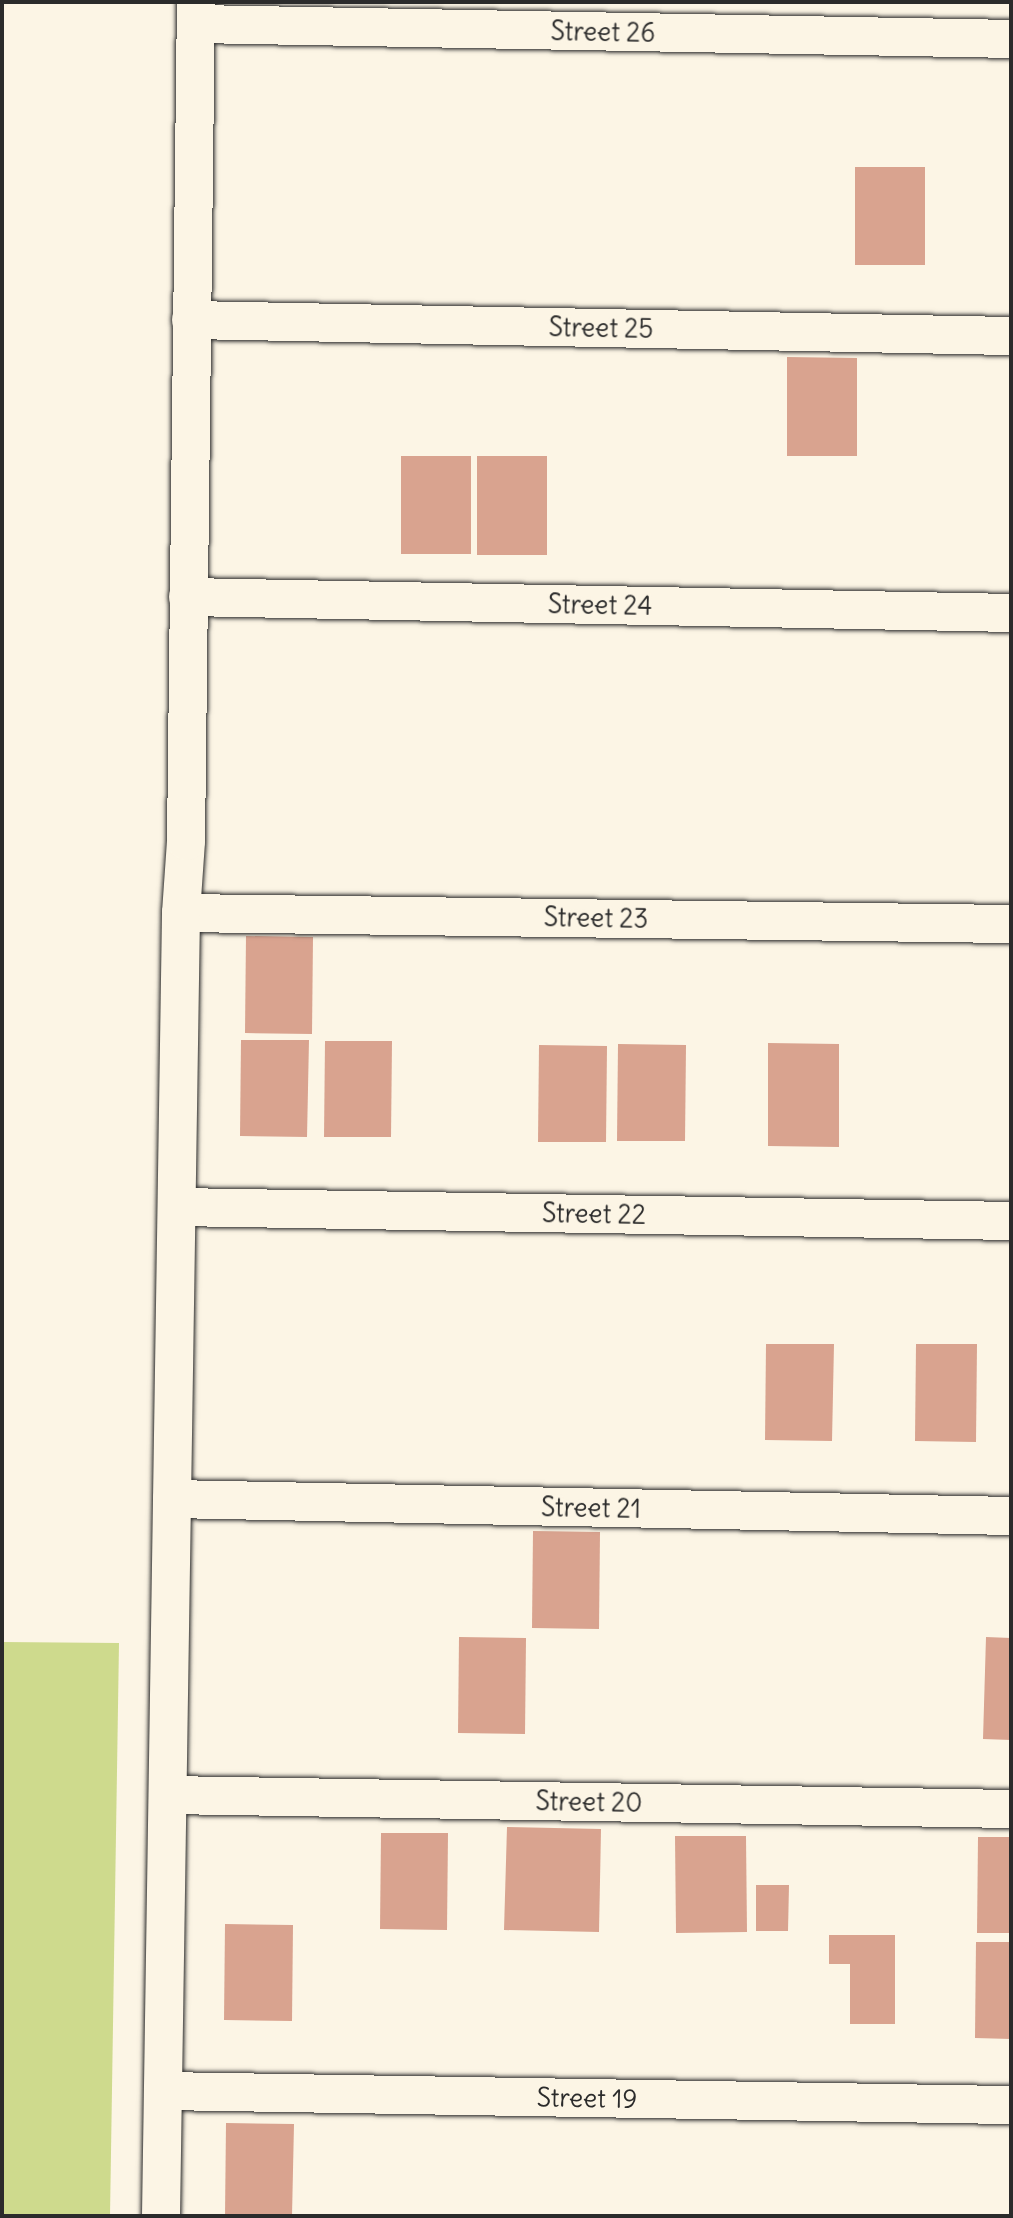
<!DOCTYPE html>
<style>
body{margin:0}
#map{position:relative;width:1013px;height:2218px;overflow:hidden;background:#fcf5e5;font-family:Delius,sans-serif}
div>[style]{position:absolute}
.green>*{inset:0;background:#ceda8d}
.building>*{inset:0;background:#d9a38f}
.roads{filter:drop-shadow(0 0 2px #2b2b2b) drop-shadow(0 0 2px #2b2b2b)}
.minor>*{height:38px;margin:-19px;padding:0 19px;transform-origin:19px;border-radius:19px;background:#fcf5e5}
span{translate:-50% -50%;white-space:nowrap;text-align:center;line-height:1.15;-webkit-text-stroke:6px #fcf5e5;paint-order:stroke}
.street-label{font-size:26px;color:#2b2b2b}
.frame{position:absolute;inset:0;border:4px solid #2b2b2b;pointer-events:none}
</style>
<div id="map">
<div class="green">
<i style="clip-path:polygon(2px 1642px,119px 1643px,110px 2216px,2px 2216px)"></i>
</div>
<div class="building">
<i style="clip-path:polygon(855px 167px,925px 167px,925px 265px,855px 265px)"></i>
<i style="clip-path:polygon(787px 357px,857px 358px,857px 456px,787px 456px)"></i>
<i style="clip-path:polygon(401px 456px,471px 456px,471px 554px,401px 554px)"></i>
<i style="clip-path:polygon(477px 456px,547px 456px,547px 555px,477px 555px)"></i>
<i style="clip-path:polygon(246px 936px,313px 937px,312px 1034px,245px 1033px)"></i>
<i style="clip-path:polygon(241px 1040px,309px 1040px,307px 1137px,240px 1136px)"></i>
<i style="clip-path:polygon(325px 1041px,392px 1041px,391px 1137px,324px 1137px)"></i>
<i style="clip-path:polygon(768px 1043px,839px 1044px,839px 1147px,768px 1146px)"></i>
<i style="clip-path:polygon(618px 1044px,686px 1045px,685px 1141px,617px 1141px)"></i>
<i style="clip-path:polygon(539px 1045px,607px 1046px,606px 1142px,538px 1142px)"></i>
<i style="clip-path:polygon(766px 1344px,834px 1344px,832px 1441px,765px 1440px)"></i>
<i style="clip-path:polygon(916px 1344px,977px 1344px,976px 1442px,915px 1441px)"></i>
<i style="clip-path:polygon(533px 1531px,600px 1532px,599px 1629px,532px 1628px)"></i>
<i style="clip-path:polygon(459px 1637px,526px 1638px,525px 1734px,458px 1733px)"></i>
<i style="clip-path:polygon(986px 1637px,1011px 1638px,1011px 1740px,983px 1739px)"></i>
<i style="clip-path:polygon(507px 1827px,601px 1829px,599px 1932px,504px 1930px)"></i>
<i style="clip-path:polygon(381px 1833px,448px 1833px,447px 1930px,380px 1929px)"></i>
<i style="clip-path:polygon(675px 1836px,746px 1836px,747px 1932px,676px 1933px)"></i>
<i style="clip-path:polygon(978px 1837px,1011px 1837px,1011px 1933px,977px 1933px)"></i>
<i style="clip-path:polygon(756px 1885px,789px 1885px,788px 1931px,756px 1931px)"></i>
<i style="clip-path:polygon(225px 1924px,293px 1925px,292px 2021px,224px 2020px)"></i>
<i style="clip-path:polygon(829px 1935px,895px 1935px,895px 2024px,850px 2024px,850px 1964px,829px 1964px)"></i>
<i style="clip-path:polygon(976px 1942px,1011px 1942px,1011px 2039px,975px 2038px)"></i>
<i style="clip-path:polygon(226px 2123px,294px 2124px,292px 2216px,225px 2216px)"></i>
</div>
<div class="roads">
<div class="minor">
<i style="left:196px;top:24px;width:815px;rotate:1.05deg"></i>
<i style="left:191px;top:320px;width:820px;rotate:1.12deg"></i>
<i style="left:188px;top:597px;width:823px;rotate:1.11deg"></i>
<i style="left:181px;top:913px;width:830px;rotate:0.76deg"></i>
<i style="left:177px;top:1207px;width:834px;rotate:0.96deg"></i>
<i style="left:172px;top:1499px;width:839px;rotate:1.16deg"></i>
<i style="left:168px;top:1795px;width:843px;rotate:0.95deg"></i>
<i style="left:163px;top:2091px;width:848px;rotate:0.95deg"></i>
<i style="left:161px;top:2216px;width:1303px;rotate:-89.12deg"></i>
<i style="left:181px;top:913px;width:72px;rotate:-86deg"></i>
<i style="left:186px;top:841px;width:839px;rotate:-89.32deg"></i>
</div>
</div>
<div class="street-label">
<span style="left:603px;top:32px;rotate:1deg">Street 26</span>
<span style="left:601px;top:328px;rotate:1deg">Street 25</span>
<span style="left:600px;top:605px;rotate:1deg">Street 24</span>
<span style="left:596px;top:918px;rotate:1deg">Street 23</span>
<span style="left:594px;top:1214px;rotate:1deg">Street 22</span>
<span style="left:591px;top:1508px;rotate:1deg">Street 21</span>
<span style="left:589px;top:1802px;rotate:1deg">Street 20</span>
<span style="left:587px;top:2098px;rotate:1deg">Street 19</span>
</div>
<div class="frame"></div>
</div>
